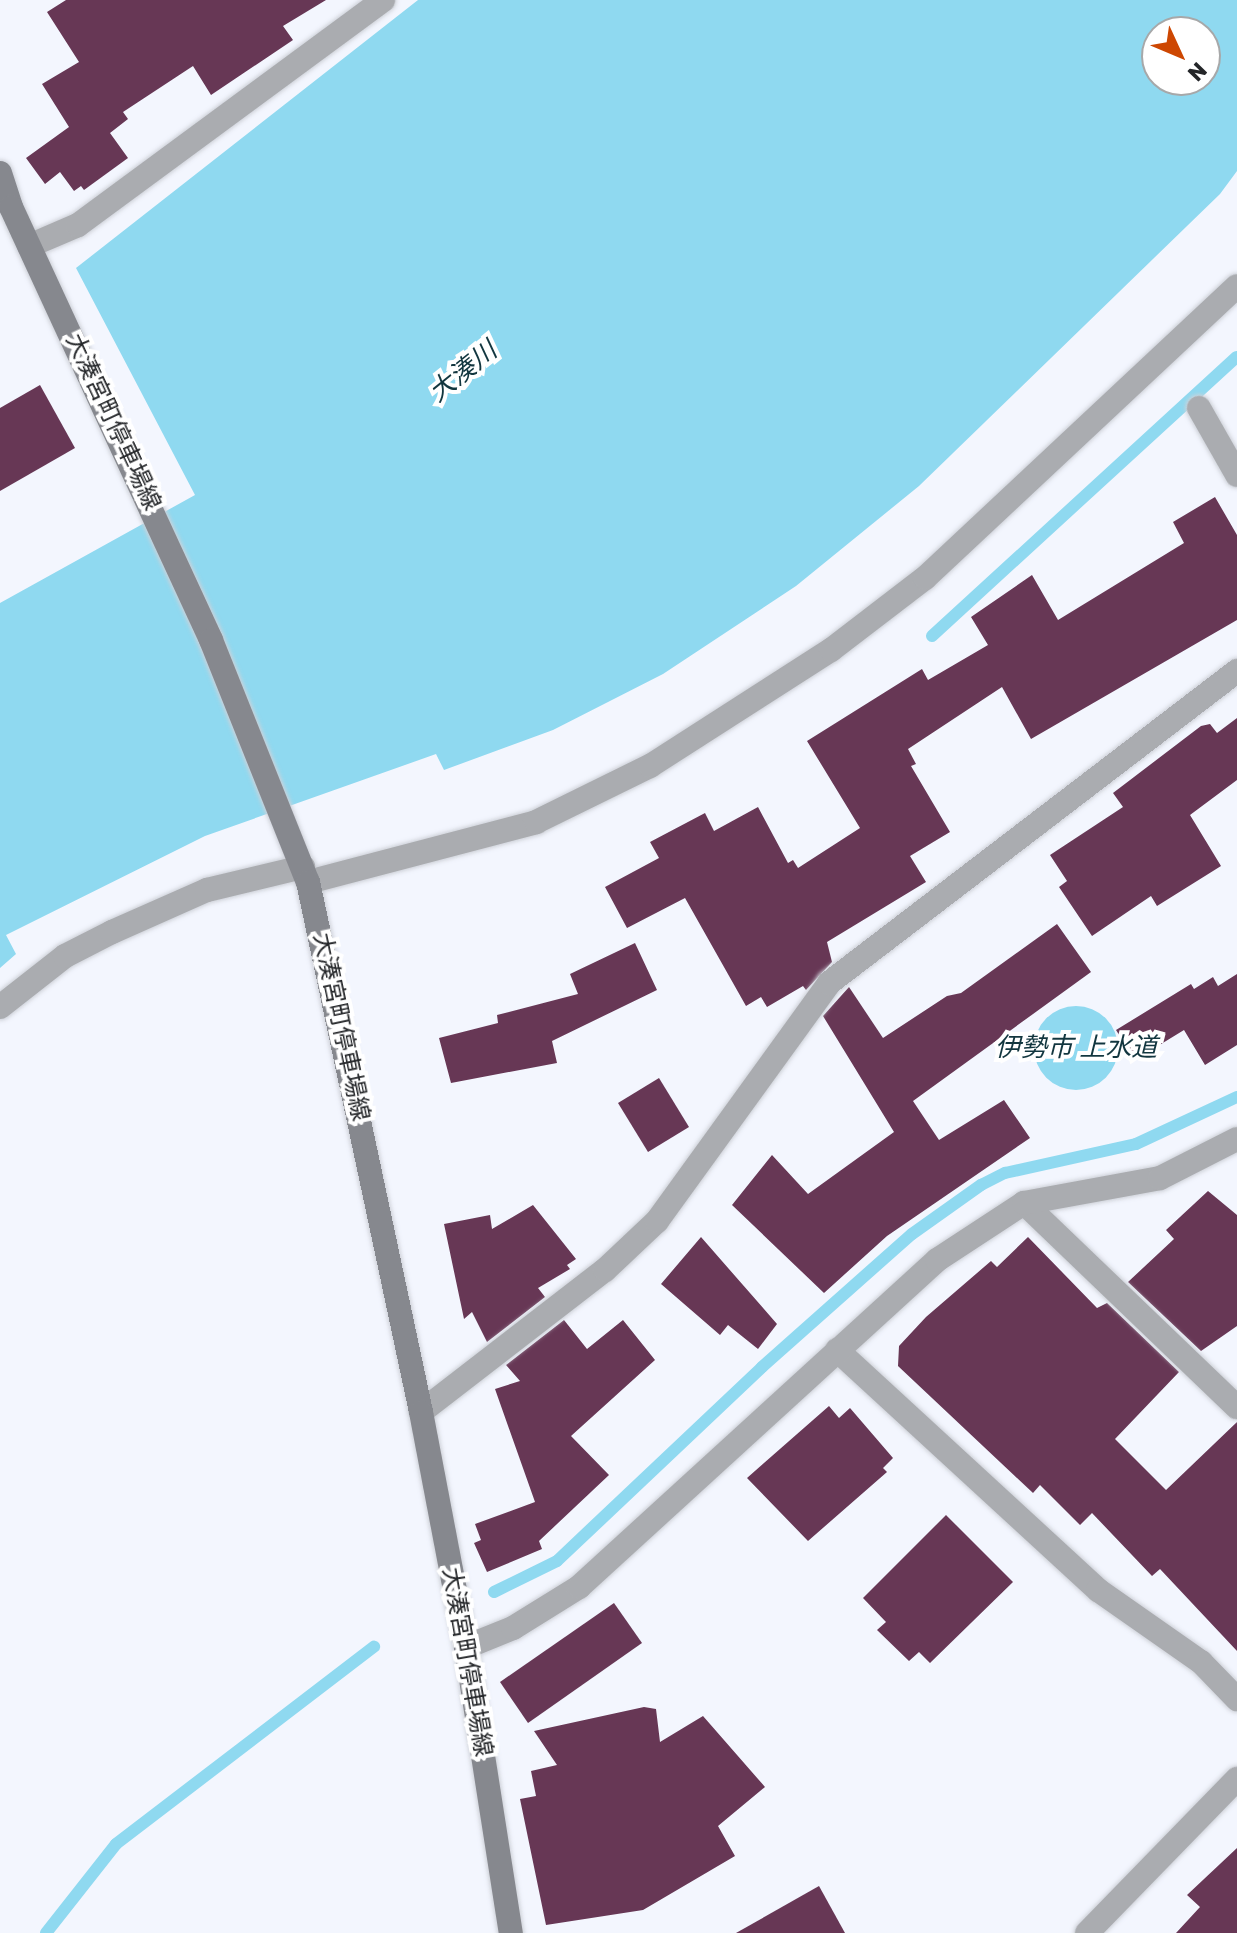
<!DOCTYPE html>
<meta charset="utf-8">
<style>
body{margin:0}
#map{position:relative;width:1237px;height:1933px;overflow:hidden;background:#f3f6fe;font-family:Rubik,"Noto Sans JP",sans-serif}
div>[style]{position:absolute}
.water>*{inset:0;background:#8fd9f0}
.round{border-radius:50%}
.stream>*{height:12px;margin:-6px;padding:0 6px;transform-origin:6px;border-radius:6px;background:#8fd9f0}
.building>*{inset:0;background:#673755}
.roads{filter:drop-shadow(0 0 2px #ced1d8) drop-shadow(0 0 2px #ced1d8)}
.minor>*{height:24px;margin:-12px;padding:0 12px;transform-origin:12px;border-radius:12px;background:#aaacb0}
.tertiary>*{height:24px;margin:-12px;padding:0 12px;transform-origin:12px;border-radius:12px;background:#aaacb0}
.secondary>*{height:24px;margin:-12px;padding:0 12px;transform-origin:12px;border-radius:12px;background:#86888e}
span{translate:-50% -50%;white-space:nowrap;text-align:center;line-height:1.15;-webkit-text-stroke:8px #fff;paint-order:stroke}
.street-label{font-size:24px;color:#242629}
.water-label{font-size:26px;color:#12363f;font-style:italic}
.north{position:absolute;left:1141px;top:16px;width:80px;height:80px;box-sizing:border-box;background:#fff;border:2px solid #a7a8a9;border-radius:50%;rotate:134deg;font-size:22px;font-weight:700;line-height:32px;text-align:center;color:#242629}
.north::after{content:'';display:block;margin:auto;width:28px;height:36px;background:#cd4702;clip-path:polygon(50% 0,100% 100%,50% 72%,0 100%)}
</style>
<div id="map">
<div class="water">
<i style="clip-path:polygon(evenodd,418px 0,1237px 0,1237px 171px,1220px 194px,919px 486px,796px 586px,663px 674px,553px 730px,444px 770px,436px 754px,205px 836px,6px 935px,16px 954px,0 968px,0 603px,195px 495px,76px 268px,418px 0,1157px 32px,1205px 32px,1205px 80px,1157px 80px,1157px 32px)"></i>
<i class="round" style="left:1034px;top:1006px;width:84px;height:84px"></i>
</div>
<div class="stream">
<i style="left:932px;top:636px;width:413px;rotate:-42.5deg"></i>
<i style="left:494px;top:1592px;width:70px;rotate:-26.2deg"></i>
<i style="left:557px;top:1561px;width:282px;rotate:-43.4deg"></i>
<i style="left:762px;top:1367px;width:200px;rotate:-41.6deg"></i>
<i style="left:912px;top:1234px;width:85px;rotate:-35.4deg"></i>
<i style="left:981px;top:1185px;width:27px;rotate:-27deg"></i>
<i style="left:1005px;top:1173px;width:134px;rotate:-12.5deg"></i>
<i style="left:1136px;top:1144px;width:111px;rotate:-25deg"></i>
<i style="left:46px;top:1933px;width:113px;rotate:-51.8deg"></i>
<i style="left:116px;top:1844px;width:325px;rotate:-37.4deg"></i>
</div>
<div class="building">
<i style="clip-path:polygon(66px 0,326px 0,283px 26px,293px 40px,211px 95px,193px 66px,123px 112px,128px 119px,110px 133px,128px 158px,84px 190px,81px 186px,74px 191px,60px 172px,45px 184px,26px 158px,69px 127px,42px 84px,79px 62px,47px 12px)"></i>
<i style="clip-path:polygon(40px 385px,75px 448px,0 491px,0 408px)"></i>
<i style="clip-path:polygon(1215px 497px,1237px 535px,1237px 620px,1031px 739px,1002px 687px,908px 749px,916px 764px,911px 766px,950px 832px,910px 856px,926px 882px,827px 942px,832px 962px,806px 990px,803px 986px,767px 1007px,761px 997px,746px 1006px,685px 898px,627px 928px,605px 887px,659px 858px,650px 842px,705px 813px,714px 831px,758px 807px,788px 863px,793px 860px,798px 868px,860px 828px,807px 741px,922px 669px,928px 680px,988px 645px,971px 617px,1032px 575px,1058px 620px,1184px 543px,1173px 522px)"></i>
<i style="clip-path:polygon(1237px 718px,1237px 780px,1190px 815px,1221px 866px,1157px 906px,1151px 896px,1092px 936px,1059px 887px,1067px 881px,1050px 855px,1123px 807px,1113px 793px,1201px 726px,1210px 724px,1217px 733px)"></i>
<i style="clip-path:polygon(1057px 924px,1091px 972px,913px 1101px,939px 1140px,1004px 1100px,1030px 1138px,887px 1236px,824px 1293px,732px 1205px,772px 1155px,808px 1194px,894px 1132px,823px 1016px,849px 987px,883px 1038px,947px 996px,961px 993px)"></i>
<i style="clip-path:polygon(635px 943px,657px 990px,552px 1041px,557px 1063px,451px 1083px,439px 1038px,498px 1023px,497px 1015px,578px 994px,570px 974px)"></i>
<i style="clip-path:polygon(1237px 974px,1237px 1045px,1205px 1065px,1184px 1030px,1135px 1060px,1116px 1030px,1191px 984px,1194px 989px,1213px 977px,1218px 986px)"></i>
<i style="clip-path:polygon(659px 1078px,689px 1127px,648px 1152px,618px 1103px)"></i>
<i style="clip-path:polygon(1208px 1191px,1237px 1215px,1237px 1326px,1201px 1351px,1128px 1282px,1174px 1239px,1166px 1230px)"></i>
<i style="clip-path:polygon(533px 1205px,576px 1259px,567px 1265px,570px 1269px,538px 1288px,545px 1297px,487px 1342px,472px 1312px,464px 1319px,444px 1224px,490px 1215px,492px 1229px)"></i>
<i style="clip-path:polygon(701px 1237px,777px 1324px,758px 1349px,728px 1325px,720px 1335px,661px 1284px)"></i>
<i style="clip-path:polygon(1028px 1237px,1097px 1308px,1107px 1303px,1179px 1372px,1115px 1439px,1166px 1490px,1237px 1422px,1237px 1651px,1160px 1569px,1152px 1576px,1092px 1513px,1080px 1525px,1040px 1485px,1033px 1493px,898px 1366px,899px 1346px,926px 1317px,991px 1261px,997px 1267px)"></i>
<i style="clip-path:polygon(564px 1320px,587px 1349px,623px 1320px,655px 1360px,571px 1436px,609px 1475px,539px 1541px,542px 1549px,487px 1572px,474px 1543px,481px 1540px,475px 1524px,535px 1502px,495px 1389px,520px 1381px,506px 1365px)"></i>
<i style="clip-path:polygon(829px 1406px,839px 1418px,850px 1408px,893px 1458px,883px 1468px,887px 1472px,808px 1541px,747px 1478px)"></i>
<i style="clip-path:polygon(946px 1515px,1013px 1582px,930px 1663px,919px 1652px,909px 1661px,877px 1630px,886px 1622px,863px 1598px)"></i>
<i style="clip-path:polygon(614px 1603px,642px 1643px,528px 1723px,500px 1682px)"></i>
<i style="clip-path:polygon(644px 1707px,656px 1709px,660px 1742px,703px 1716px,765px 1787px,718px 1826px,735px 1856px,643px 1910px,546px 1925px,520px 1799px,536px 1796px,531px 1771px,557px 1765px,534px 1731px)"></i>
<i style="clip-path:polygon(1237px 1848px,1237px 1933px,1176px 1933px,1200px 1907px,1187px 1895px)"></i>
<i style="clip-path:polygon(819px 1886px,845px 1933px,736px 1933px)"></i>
</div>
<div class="roads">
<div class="minor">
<i style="left:29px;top:246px;width:53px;rotate:-23.2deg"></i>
<i style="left:78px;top:225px;width:379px;rotate:-36.4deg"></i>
<i style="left:1199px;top:408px;width:77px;rotate:60.4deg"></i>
<i style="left:308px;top:882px;width:236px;rotate:-14.7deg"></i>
<i style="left:536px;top:822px;width:127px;rotate:-26.2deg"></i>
<i style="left:650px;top:766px;width:215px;rotate:-32.7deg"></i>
<i style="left:831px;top:650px;width:118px;rotate:-37.5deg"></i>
<i style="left:925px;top:578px;width:427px;rotate:-43.1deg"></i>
<i style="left:0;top:1007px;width:83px;rotate:-38.1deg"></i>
<i style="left:65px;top:956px;width:53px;rotate:-27.1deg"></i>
<i style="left:112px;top:932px;width:104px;rotate:-23.9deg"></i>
<i style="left:207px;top:890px;width:99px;rotate:-13.5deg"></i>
<i style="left:1024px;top:1203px;width:295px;rotate:43.8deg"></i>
<i style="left:837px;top:1350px;width:355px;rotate:42.6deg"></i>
<i style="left:1098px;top:1590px;width:126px;rotate:35deg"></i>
<i style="left:1201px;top:1662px;width:52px;rotate:45.8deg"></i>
<i style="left:421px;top:1412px;width:232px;rotate:-37.7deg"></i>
<i style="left:605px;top:1270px;width:71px;rotate:-43.3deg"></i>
<i style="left:657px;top:1221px;width:294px;rotate:-54.1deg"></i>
<i style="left:829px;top:983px;width:514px;rotate:-37.41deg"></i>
<i style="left:1087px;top:1933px;width:215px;rotate:-45.8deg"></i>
</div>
<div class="tertiary">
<i style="left:466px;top:1647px;width:51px;rotate:-22deg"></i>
<i style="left:513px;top:1628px;width:78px;rotate:-31.8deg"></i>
<i style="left:579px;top:1587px;width:485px;rotate:-42.4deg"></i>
<i style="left:937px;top:1260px;width:104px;rotate:-33.2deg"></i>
<i style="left:1024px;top:1203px;width:138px;rotate:-10.4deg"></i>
<i style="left:1160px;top:1178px;width:86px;rotate:-26.9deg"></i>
</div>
<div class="secondary">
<i style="left:0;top:173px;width:36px;rotate:72deg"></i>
<i style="left:11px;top:207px;width:477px;rotate:65.2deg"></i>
<i style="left:211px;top:640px;width:261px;rotate:68.2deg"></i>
<i style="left:308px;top:882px;width:542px;rotate:77.96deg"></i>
<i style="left:421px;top:1412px;width:239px;rotate:79.2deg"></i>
<i style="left:466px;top:1647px;width:290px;rotate:81.1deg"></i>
</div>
</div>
<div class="street-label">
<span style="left:113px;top:422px;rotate:65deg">大湊宮町停車場線</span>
<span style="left:341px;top:1027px;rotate:78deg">大湊宮町停車場線</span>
<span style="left:467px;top:1662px;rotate:80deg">大湊宮町停車場線</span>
</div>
<div class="water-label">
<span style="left:463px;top:372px;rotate:-39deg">大湊川</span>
<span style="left:1076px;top:1048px">伊勢市 上水道</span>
</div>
<div class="north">N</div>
</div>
